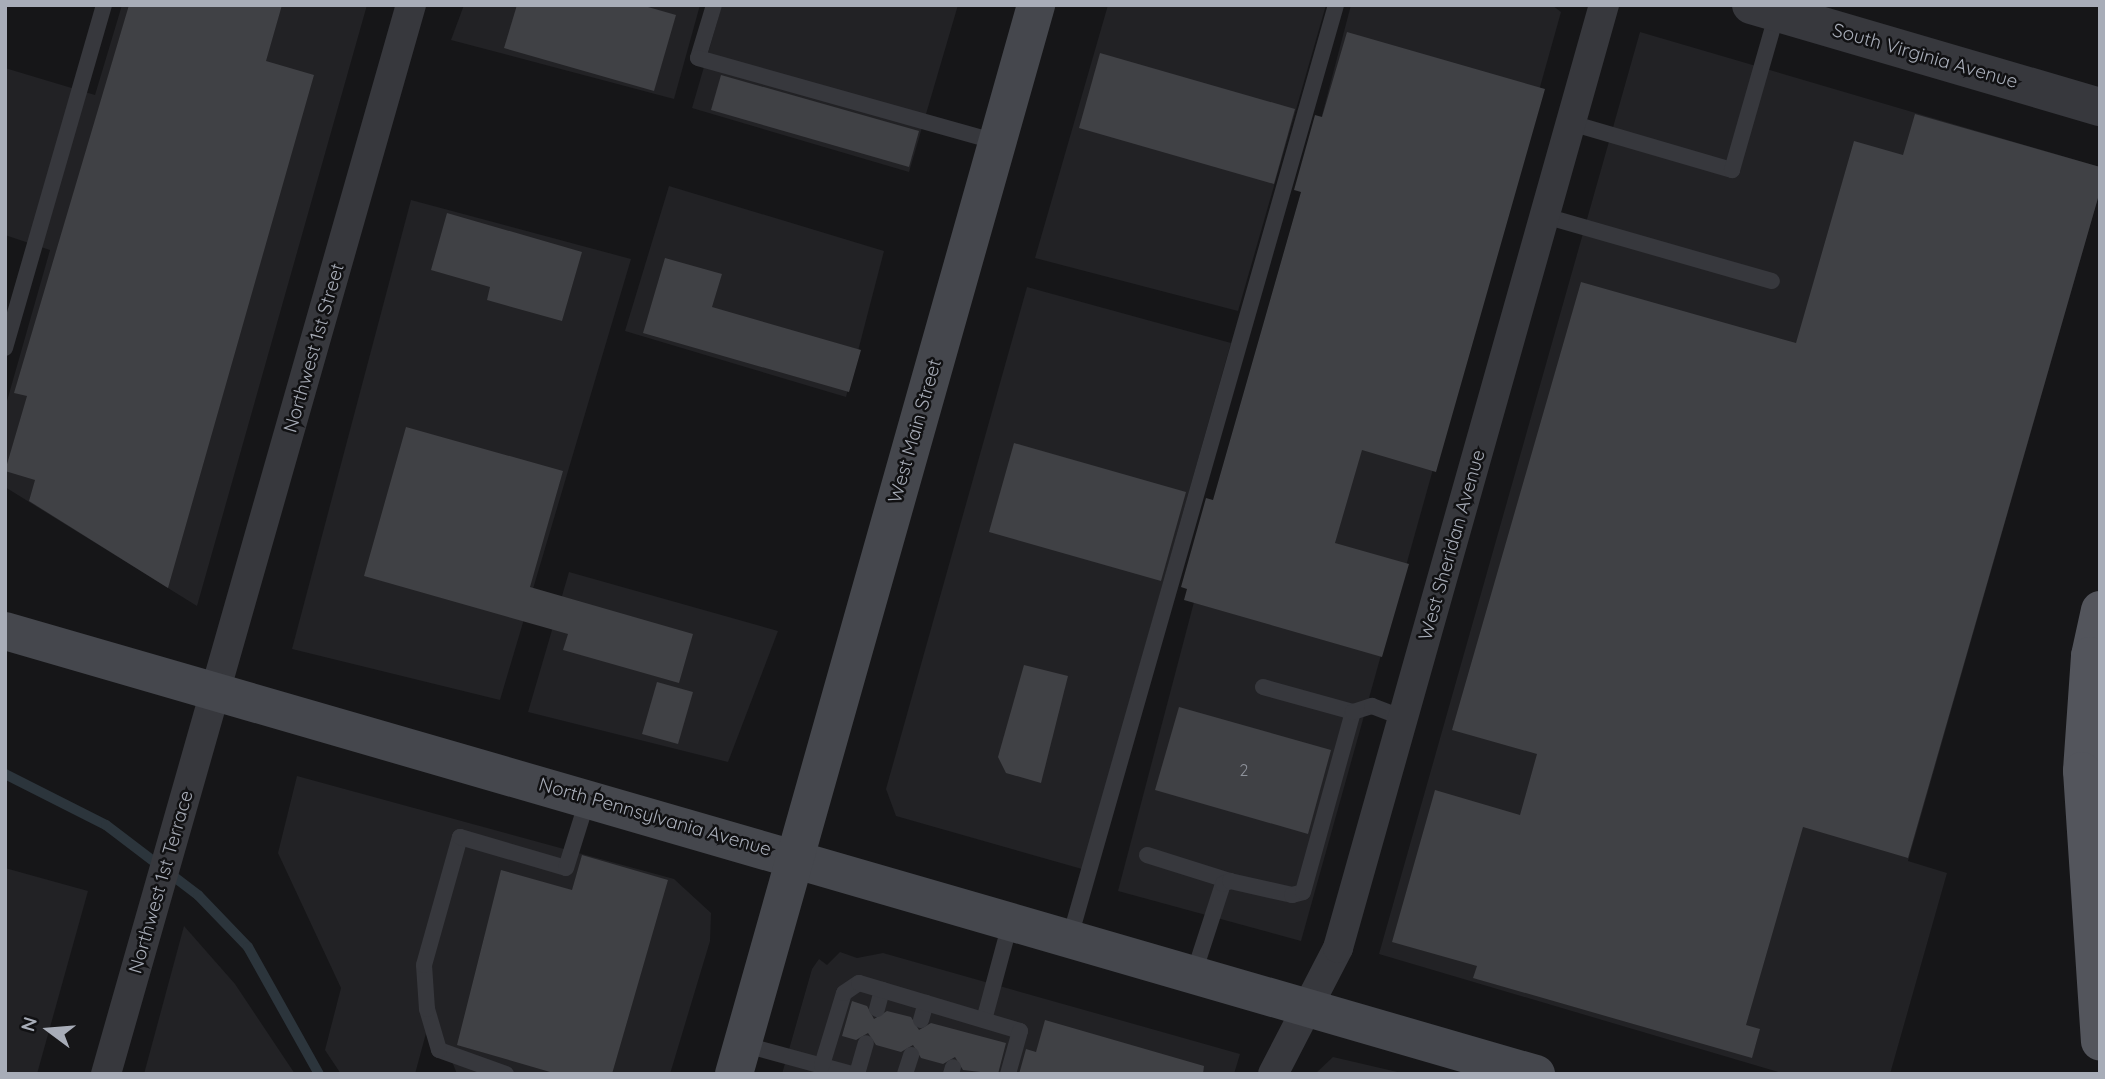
<!DOCTYPE html>
<style>
body{margin:0}
#map{position:relative;width:2105px;height:1079px;overflow:hidden;background:#161618;font-family:Quicksand,sans-serif}
div>[style]{position:absolute}
.built>*{inset:0;background:#222225}
.stream>*{height:10px;margin:-5px;padding:0 5px;transform-origin:5px;border-radius:5px;background:#2c353c}
.building>*{inset:0;background:#404145}
.service>*{height:16px;margin:-8px;padding:0 8px;transform-origin:8px;border-radius:8px;background:#37383d}
.minor>*{height:30px;margin:-15px;padding:0 15px;transform-origin:15px;border-radius:15px;background:#37383d}
.tertiary>*{height:38px;margin:-19px;padding:0 19px;transform-origin:19px;border-radius:19px;background:#37383d}
.secondary>*{height:38px;margin:-19px;padding:0 19px;transform-origin:19px;border-radius:19px;background:#45474d}
.primary>*{height:38px;margin:-19px;padding:0 19px;transform-origin:19px;border-radius:19px;background:#53555c}
span{translate:-50% -50%;white-space:nowrap;text-align:center;line-height:1.15;-webkit-text-stroke:5px #111113;paint-order:stroke}
.number-label{font-size:16px;color:#8e929b}
.number-label span{-webkit-text-stroke-width:0}
.street-label{font-size:19px;color:#a8adb8}
.frame{position:absolute;inset:0;border:7px solid #a8adb8;pointer-events:none}
.north{position:absolute;left:14px;top:995px;width:70px;height:70px;-webkit-text-stroke:5px #111113;paint-order:stroke;rotate:286deg;font-size:19px;font-weight:700;line-height:28px;text-align:center;color:#a8adb8}
.north::after{content:'';display:block;margin:auto;width:24px;height:32px;background:#a8adb8;clip-path:polygon(50% 0,100% 100%,50% 72%,0 100%)}
</style>
<div id="map">
<div class="built">
<i style="clip-path:polygon(122px 5px,367px 5px,197px 606px,5px 487px,5px 408px,50px 250px,5px 235px,5px 68px,95px 95px)"></i>
<i style="clip-path:polygon(464px 5px,700px 5px,674px 99px,451px 40px)"></i>
<i style="clip-path:polygon(722px 5px,958px 5px,909px 172px,692px 108px)"></i>
<i style="clip-path:polygon(1108px 5px,1326px 5px,1238px 311px,1035px 258px)"></i>
<i style="clip-path:polygon(1351px 5px,1552px 5px,1561px 12px,1301px 941px,1118px 891px)"></i>
<i style="clip-path:polygon(1640px 32px,2100px 167px,2100px 191px,1908px 861px,1947px 873px,1890px 1074px,1785px 1074px,1379px 954px)"></i>
<i style="clip-path:polygon(669px 186px,884px 251px,846px 397px,625px 331px)"></i>
<i style="clip-path:polygon(411px 200px,631px 259px,500px 700px,292px 649px)"></i>
<i style="clip-path:polygon(1027px 287px,1231px 343px,1082px 869px,896px 816px,886px 789px)"></i>
<i style="clip-path:polygon(569px 572px,778px 631px,728px 762px,528px 712px)"></i>
<i style="clip-path:polygon(297px 776px,674px 879px,711px 913px,710px 941px,670px 1074px,457px 1074px,432px 1011px,415px 1074px,341px 1074px,325px 1050px,341px 988px,278px 853px)"></i>
<i style="clip-path:polygon(5px 868px,88px 891px,37px 1074px,5px 1074px)"></i>
<i style="clip-path:polygon(184px 926px,235px 984px,295px 1074px,144px 1074px)"></i>
<i style="clip-path:polygon(840px 952px,857px 958px,883px 953px,1240px 1054px,1234px 1074px,782px 1074px,812px 969px,819px 959px,827px 965px)"></i>
<i style="clip-path:polygon(1333px 1057px,1406px 1074px,1315px 1074px)"></i>
</div>
<div class="stream">
<i style="left:5px;top:774px;width:113px;rotate:26.8deg"></i>
<i style="left:106px;top:825px;width:116px;rotate:37.3deg"></i>
<i style="left:198px;top:895px;width:72px;rotate:46.1deg"></i>
<i style="left:248px;top:947px;width:145px;rotate:60.8deg"></i>
</div>
<div class="building">
<i style="clip-path:polygon(129px 5px,282px 5px,266px 61px,314px 75px,168px 588px,29px 501px,35px 480px,5px 471px,27px 396px,14px 393px)"></i>
<i style="clip-path:polygon(517px 5px,641px 5px,676px 15px,654px 91px,504px 48px)"></i>
<i style="clip-path:polygon(1347px 32px,1545px 89px,1436px 472px,1362px 450px,1335px 543px,1409px 564px,1382px 657px,1184px 600px,1187px 589px,1181px 587px,1206px 498px,1213px 500px,1301px 192px,1294px 190px,1315px 115px,1322px 117px)"></i>
<i style="clip-path:polygon(1100px 53px,1295px 109px,1274px 184px,1079px 128px)"></i>
<i style="clip-path:polygon(721px 75px,919px 131px,909px 167px,711px 110px)"></i>
<i style="clip-path:polygon(1915px 114px,2100px 167px,2100px 191px,1908px 858px,1803px 827px,1746px 1025px,1760px 1029px,1752px 1058px,1473px 978px,1477px 966px,1392px 942px,1435px 790px,1520px 815px,1537px 754px,1452px 730px,1581px 282px,1796px 343px,1854px 141px,1903px 155px)"></i>
<i style="clip-path:polygon(447px 213px,582px 252px,562px 321px,487px 300px,490px 287px,431px 270px)"></i>
<i style="clip-path:polygon(665px 258px,722px 274px,712px 307px,861px 350px,849px 392px,643px 333px)"></i>
<i style="clip-path:polygon(406px 427px,563px 471px,530px 587px,693px 634px,679px 683px,563px 650px,568px 634px,364px 576px)"></i>
<i style="clip-path:polygon(1014px 443px,1186px 492px,1161px 581px,989px 532px)"></i>
<i style="clip-path:polygon(1024px 665px,1068px 676px,1041px 783px,1006px 773px,998px 757px)"></i>
<i style="clip-path:polygon(657px 682px,693px 692px,678px 744px,642px 734px)"></i>
<i style="clip-path:polygon(1179px 707px,1331px 750px,1308px 834px,1155px 790px)"></i>
<i style="clip-path:polygon(582px 855px,668px 880px,612px 1074px,557px 1074px,457px 1045px,501px 870px,572px 890px)"></i>
<i style="clip-path:polygon(852px 1001px,867px 1006px,874px 1019px,887px 1011px,911px 1017px,919px 1030px,931px 1023px,1006px 1043px,998px 1074px,963px 1070px,955px 1057px,943px 1064px,921px 1058px,913px 1045px,901px 1052px,876px 1045px,868px 1033px,856px 1040px,842px 1036px)"></i>
<i style="clip-path:polygon(1045px 1020px,1204px 1066px,1203px 1074px,1019px 1074px,1026px 1049px,1036px 1052px)"></i>
</div>
<div class="service">
<i style="left:714px;top:5px;width:55px;rotate:106.8deg"></i>
<i style="left:698px;top:58px;width:311px;rotate:15.7deg"></i>
<i style="left:1571px;top:123px;width:168px;rotate:16.3deg"></i>
<i style="left:1732px;top:170px;width:163px;rotate:-74deg"></i>
<i style="left:1545px;top:216px;width:236px;rotate:16deg"></i>
<i style="left:5px;top:348px;width:357px;rotate:-73.9deg"></i>
<i style="left:1263px;top:687px;width:93px;rotate:15.5deg"></i>
<i style="left:1147px;top:855px;width:87px;rotate:17.4deg"></i>
<i style="left:1070px;top:937px;width:969px;rotate:-74.07deg"></i>
<i style="left:1194px;top:973px;width:94px;rotate:-72deg"></i>
<i style="left:1223px;top:884px;width:8px;rotate:-23deg"></i>
<i style="left:1230px;top:881px;width:64px;rotate:12.7deg"></i>
<i style="left:1292px;top:895px;width:11px;rotate:-15deg"></i>
<i style="left:1303px;top:892px;width:187px;rotate:-74.5deg"></i>
<i style="left:1353px;top:712px;width:20px;rotate:-18deg"></i>
<i style="left:1372px;top:706px;width:33px;rotate:21deg"></i>
<i style="left:877px;top:1009px;width:20px;rotate:-75deg"></i>
<i style="left:921px;top:1020px;width:18px;rotate:-74deg"></i>
<i style="left:984px;top:1020px;width:104px;rotate:-74.9deg"></i>
<i style="left:742px;top:1044px;width:114px;rotate:15.3deg"></i>
<i style="left:822px;top:1065px;width:75px;rotate:-73deg"></i>
<i style="left:844px;top:993px;width:18px;rotate:-34deg"></i>
<i style="left:859px;top:983px;width:168px;rotate:16.6deg"></i>
<i style="left:1020px;top:1031px;width:45px;rotate:105.6deg"></i>
<i style="left:506px;top:1074px;width:71px;rotate:-160.3deg"></i>
<i style="left:439px;top:1050px;width:43px;rotate:-106.3deg"></i>
<i style="left:427px;top:1009px;width:44px;rotate:-93.9deg"></i>
<i style="left:424px;top:965px;width:133px;rotate:-74.3deg"></i>
<i style="left:460px;top:837px;width:110px;rotate:16.3deg"></i>
<i style="left:566px;top:868px;width:73px;rotate:-72.6deg"></i>
<i style="left:857px;top:1074px;width:32px;rotate:-74deg"></i>
<i style="left:905px;top:1074px;width:20px;rotate:-72deg"></i>
<i style="left:951px;top:1074px;width:7px;rotate:-74deg"></i>
</div>
<div class="minor">
<i style="left:106px;top:1074px;width:1112px;rotate:-74.08deg"></i>
<i style="left:1273px;top:1074px;width:142px;rotate:-62.7deg"></i>
<i style="left:1338px;top:948px;width:980px;rotate:-74.25deg"></i>
</div>
<div class="tertiary">
<i style="left:1751px;top:5px;width:364px;rotate:16.3deg"></i>
</div>
<div class="secondary">
<i style="left:5px;top:631px;width:1594px;rotate:16.14deg"></i>
<i style="left:734px;top:1074px;width:1111px;rotate:-74.22deg"></i>
</div>
<div class="primary">
<i style="left:2100px;top:610px;width:47px;rotate:102.3deg"></i>
<i style="left:2090px;top:656px;width:115px;rotate:94deg"></i>
<i style="left:2082px;top:771px;width:271px;rotate:86.2deg"></i>
</div>
<div class="number-label">
<span style="left:1244px;top:770px">2</span>
</div>
<div class="street-label">
<span style="left:1925px;top:56px;rotate:16deg">South Virginia Avenue</span>
<span style="left:314px;top:348px;rotate:-74deg">Northwest 1st Street</span>
<span style="left:915px;top:431px;rotate:-74deg">West Main Street</span>
<span style="left:1452px;top:545px;rotate:-74deg">West Sheridan Avenue</span>
<span style="left:655px;top:817px;rotate:16deg">North Pennsylvania Avenue</span>
<span style="left:161px;top:882px;rotate:-74deg">Northwest 1st Terrace</span>
</div>
<div class="frame"></div>
<div class="north">N</div>
</div>
